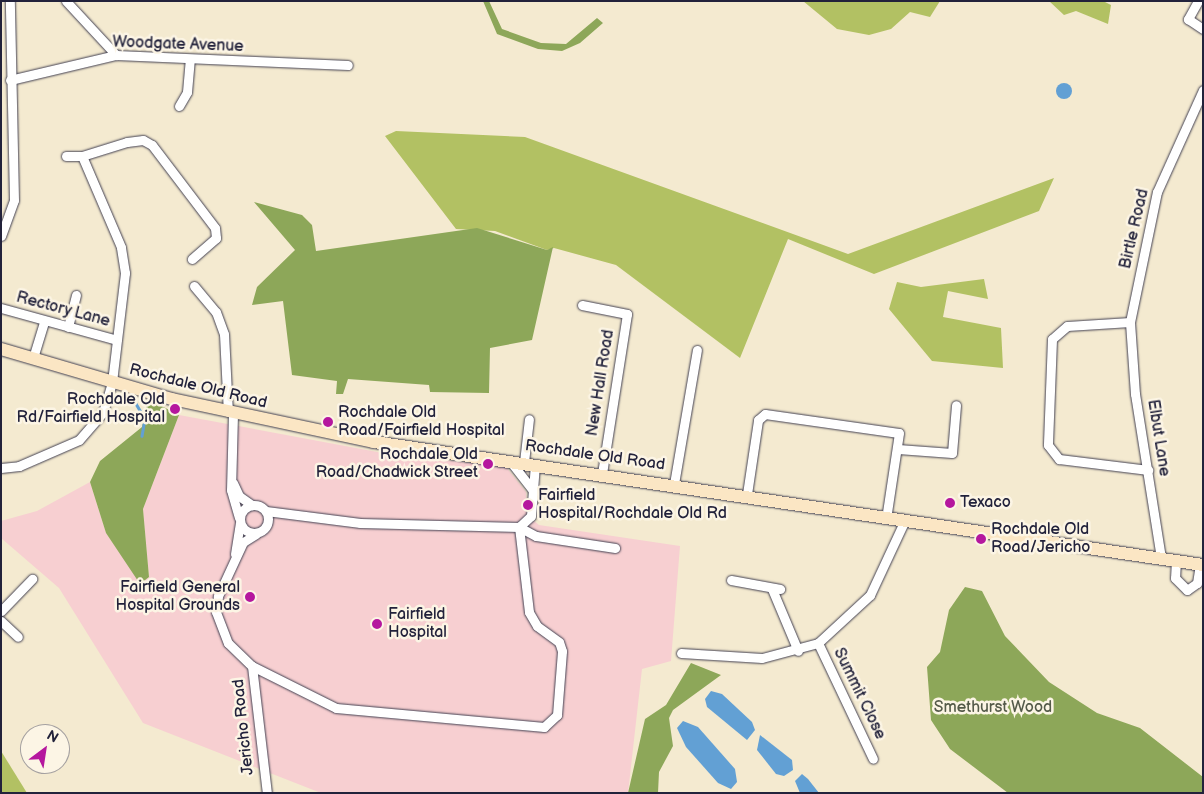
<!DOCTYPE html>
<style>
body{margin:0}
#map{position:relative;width:1204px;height:794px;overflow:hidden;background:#f4ead0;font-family:"Balsamiq Sans",sans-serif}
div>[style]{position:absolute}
.built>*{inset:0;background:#f7cfd1}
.green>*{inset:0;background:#b2c163}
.forest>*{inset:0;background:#8da759}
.water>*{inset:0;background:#62a0d4}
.round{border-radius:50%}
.stream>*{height:2.5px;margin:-1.25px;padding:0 1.25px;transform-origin:1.25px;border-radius:1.25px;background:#62a0d4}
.roads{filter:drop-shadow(0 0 1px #424051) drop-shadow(0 0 1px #424051)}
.minor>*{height:9px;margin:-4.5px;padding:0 4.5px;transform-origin:4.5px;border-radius:4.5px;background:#fff}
.minor>.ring{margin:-4.5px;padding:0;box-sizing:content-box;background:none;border:9px solid #fff;border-radius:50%}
.secondary>*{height:12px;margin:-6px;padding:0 6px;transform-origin:6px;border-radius:6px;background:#fbe6c4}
.dots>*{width:14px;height:14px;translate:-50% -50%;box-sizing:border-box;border:2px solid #fcf5e5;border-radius:50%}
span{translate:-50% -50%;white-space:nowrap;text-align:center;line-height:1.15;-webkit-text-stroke:5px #fcf5e5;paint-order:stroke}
.street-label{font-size:16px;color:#22223b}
.poi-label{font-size:16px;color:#22223b}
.right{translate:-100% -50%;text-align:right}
.left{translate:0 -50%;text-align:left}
.park-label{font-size:16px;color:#545a49}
.frame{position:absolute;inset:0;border:2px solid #22223b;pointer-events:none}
.north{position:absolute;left:20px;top:724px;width:50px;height:50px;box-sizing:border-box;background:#fcf5e5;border:1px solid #a5a1a1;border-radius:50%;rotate:31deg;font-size:14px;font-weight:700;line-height:20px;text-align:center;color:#22223b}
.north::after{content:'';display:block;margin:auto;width:18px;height:22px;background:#b5179e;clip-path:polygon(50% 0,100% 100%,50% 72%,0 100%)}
</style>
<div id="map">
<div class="built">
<i style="clip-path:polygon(179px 415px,388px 454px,506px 467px,526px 492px,527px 515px,539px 525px,680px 546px,671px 661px,642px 669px,628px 793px,321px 793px,143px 723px,59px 588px,1px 538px,1px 521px,37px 511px,90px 482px,106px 533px,141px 583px,149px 577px,143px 509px)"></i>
</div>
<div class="green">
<i style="clip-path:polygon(803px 1px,940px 1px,930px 17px,910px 12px,891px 29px,869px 35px,837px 29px)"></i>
<i style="clip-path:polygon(1049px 1px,1103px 1px,1111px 5px,1108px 24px,1076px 11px,1064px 15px)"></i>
<i style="clip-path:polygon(396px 131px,525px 137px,848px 254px,1054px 178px,1039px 211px,874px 274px,788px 239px,740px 358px,616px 265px,554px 248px,547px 250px,495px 231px,456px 229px,385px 136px)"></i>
<i style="clip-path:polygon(984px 279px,988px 299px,948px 291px,943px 317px,1001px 328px,1003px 368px,932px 361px,889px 309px,897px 282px,921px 287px)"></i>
<i style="clip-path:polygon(1px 751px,27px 793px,1px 793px)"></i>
</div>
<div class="forest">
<i style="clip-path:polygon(483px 1px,489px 1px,502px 29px,541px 43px,566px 44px,597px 18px,603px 23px,580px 43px,562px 51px,538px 49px,497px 34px)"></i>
<i style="clip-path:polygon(254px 202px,302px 215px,312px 225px,316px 251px,477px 228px,547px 250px,553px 247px,532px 340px,490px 348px,489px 393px,430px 392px,429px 385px,348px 379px,343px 394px,336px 394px,337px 381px,292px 375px,283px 301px,252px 305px,257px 287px,295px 250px)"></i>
<i style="clip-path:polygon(148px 399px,179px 415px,143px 509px,149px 577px,140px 584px,106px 533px,90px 482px,100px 461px,142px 427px)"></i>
<i style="clip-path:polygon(965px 587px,982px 591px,1005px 636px,1049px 682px,1097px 713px,1140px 728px,1203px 777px,1203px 793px,1008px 793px,950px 749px,931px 720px,927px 667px,940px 652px,949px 610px)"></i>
<i style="clip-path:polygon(691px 663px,721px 675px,673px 710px,669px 718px,673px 746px,659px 772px,658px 793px,628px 793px,645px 719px,666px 705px)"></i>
</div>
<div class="water">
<i class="round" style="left:1056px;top:83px;width:16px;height:16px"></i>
<i style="clip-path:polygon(711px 691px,722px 694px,752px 722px,755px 730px,747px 740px,707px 707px,705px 699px)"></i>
<i style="clip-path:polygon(683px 721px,698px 727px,735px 769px,737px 782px,731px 789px,718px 783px,686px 747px,677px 728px)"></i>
<i style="clip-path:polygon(760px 735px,792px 760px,793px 770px,784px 776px,776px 774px,757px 750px)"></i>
<i style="clip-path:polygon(802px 774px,808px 779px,819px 793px,800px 793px,795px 781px)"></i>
</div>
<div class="stream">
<i style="left:132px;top:397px;width:26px;rotate:59deg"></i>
<i style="left:145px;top:419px;width:17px;rotate:100deg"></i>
</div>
<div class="roads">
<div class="minor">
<i style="left:66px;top:1px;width:74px;rotate:47.2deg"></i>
<i style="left:1198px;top:1px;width:21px;rotate:119deg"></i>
<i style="left:1188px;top:19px;width:18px;rotate:34deg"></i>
<i style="left:10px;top:80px;width:109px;rotate:-13.3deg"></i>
<i style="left:116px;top:55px;width:232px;rotate:2.5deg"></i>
<i style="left:179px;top:106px;width:16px;rotate:-60deg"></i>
<i style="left:187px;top:92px;width:32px;rotate:-85deg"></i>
<i style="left:66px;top:156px;width:16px"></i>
<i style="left:1px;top:236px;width:38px;rotate:-70deg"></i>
<i style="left:14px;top:200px;width:199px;rotate:-91.2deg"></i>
<i style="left:194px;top:286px;width:34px;rotate:50deg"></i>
<i style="left:216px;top:312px;width:23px;rotate:70deg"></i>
<i style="left:224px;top:334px;width:78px;rotate:87.1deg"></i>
<i style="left:582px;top:305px;width:46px;rotate:11.3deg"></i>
<i style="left:627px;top:314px;width:161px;rotate:98.9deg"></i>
<i style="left:1px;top:308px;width:120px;rotate:15.4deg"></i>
<i style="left:1130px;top:322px;width:63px;rotate:176.4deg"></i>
<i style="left:1067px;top:326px;width:20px;rotate:139deg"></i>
<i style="left:1052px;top:339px;width:106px;rotate:92.2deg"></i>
<i style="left:1048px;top:445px;width:18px;rotate:52deg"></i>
<i style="left:1059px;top:459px;width:90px;rotate:7deg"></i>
<i style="left:68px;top:327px;width:33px;rotate:-76deg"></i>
<i style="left:33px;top:358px;width:39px;rotate:-73deg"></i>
<i style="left:233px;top:414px;width:76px;rotate:91.5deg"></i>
<i style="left:231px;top:490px;width:29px;rotate:74deg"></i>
<i style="left:898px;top:449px;width:54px;rotate:4.2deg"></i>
<i style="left:952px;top:453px;width:48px;rotate:-85.2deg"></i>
<i style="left:510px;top:461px;width:39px;rotate:52deg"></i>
<i style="left:524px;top:462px;width:43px;rotate:-83.4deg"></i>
<i style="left:1px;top:468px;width:18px;rotate:-6deg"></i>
<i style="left:19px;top:466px;width:65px;rotate:-23.4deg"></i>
<i style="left:79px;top:440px;width:37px;rotate:-49deg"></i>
<i style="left:103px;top:412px;width:31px;rotate:-73deg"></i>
<i style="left:112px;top:382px;width:110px;rotate:-83.2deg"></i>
<i style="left:125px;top:273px;width:26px;rotate:-99deg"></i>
<i style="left:121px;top:247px;width:99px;rotate:-113.2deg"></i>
<i style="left:82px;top:156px;width:47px;rotate:-17.3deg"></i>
<i style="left:127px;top:142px;width:16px;rotate:-7deg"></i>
<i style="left:143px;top:140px;width:10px;rotate:29deg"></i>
<i style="left:152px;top:145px;width:104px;rotate:52.8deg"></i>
<i style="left:215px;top:228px;width:10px;rotate:84deg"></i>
<i style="left:216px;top:238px;width:32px;rotate:139deg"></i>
<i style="left:233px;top:483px;width:14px;rotate:65deg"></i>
<i style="left:239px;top:496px;width:16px;rotate:35deg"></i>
<i style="left:674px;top:484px;width:136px;rotate:-80.3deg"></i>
<i style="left:747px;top:494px;width:75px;rotate:-81.5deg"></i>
<i style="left:758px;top:420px;width:9px;rotate:-41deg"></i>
<i style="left:765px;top:414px;width:135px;rotate:8.1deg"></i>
<i style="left:899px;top:433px;width:87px;rotate:98.6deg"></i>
<i class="ring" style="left:240px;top:505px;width:19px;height:19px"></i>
<i style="left:266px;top:511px;width:95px;rotate:7.3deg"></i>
<i style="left:360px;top:523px;width:159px;rotate:1.4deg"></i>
<i style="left:519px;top:527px;width:16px;rotate:-43deg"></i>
<i style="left:531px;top:516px;width:52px;rotate:-85.6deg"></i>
<i style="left:519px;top:527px;width:19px;rotate:28deg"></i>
<i style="left:536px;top:536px;width:80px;rotate:8.6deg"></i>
<i style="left:256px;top:534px;width:15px;rotate:148deg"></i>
<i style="left:243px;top:542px;width:60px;rotate:114.8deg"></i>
<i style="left:218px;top:596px;width:16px;rotate:97deg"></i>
<i style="left:216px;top:612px;width:33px;rotate:69deg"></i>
<i style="left:228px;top:643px;width:33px;rotate:44deg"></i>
<i style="left:252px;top:666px;width:94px;rotate:26.6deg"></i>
<i style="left:336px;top:708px;width:209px;rotate:5.2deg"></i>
<i style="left:544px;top:727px;width:18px;rotate:-43deg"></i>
<i style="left:557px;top:715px;width:64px;rotate:-85.5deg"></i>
<i style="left:562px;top:651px;width:9px;rotate:-108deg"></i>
<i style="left:559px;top:642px;width:27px;rotate:-144deg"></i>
<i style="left:537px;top:626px;width:16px;rotate:-120deg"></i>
<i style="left:529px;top:612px;width:86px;rotate:-96.7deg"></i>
<i style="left:235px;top:554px;width:31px;rotate:-81deg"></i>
<i style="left:1161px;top:558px;width:166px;rotate:-99deg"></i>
<i style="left:1135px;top:394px;width:72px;rotate:-94deg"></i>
<i style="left:1130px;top:322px;width:133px;rotate:-78.3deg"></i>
<i style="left:1157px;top:192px;width:112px;rotate:-65.7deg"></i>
<i style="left:1176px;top:560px;width:18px;rotate:93deg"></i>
<i style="left:1175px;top:578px;width:17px;rotate:45deg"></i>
<i style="left:1187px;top:590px;width:12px;rotate:-35deg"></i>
<i style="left:1197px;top:583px;width:19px;rotate:-81deg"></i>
<i style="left:731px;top:580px;width:50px;rotate:10.4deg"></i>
<i style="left:772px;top:589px;width:67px;rotate:67.2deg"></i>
<i style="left:1px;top:611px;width:45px;rotate:-45.9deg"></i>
<i style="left:1px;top:621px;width:23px;rotate:43deg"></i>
<i style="left:818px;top:643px;width:128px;rotate:64.6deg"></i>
<i style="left:681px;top:653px;width:81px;rotate:3.5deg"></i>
<i style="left:762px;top:658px;width:58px;rotate:-15deg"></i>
<i style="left:818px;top:643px;width:71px;rotate:-42.7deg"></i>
<i style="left:870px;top:595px;width:81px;rotate:-65deg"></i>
<i style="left:252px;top:666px;width:128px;rotate:83.3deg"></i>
</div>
<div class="secondary">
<i style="left:1px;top:349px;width:178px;rotate:16.3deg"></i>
<i style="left:172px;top:399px;width:207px;rotate:12deg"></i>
<i style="left:374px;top:442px;width:838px;rotate:8.44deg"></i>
</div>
</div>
<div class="dots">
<i style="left:175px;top:409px;background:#b5179e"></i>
<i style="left:328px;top:422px;background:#b5179e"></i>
<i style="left:488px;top:464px;background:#b5179e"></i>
<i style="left:950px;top:503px;background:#b5179e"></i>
<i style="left:528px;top:505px;background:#b5179e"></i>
<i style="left:981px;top:539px;background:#b5179e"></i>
<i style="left:250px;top:597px;background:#b5179e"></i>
<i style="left:377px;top:624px;background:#b5179e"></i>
</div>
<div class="street-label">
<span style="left:178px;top:45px;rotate:2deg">Woodgate Avenue</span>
<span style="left:1135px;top:229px;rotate:-77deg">Birtle Road</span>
<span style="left:63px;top:310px;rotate:15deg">Rectory Lane</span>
<span style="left:601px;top:383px;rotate:-81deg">New Hall Road</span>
<span style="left:198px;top:387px;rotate:14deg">Rochdale Old Road</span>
<span style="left:1158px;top:438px;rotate:81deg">Elbut Lane</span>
<span style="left:595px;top:456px;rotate:8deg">Rochdale Old Road</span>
<span style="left:859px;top:694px;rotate:64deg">Summit Close</span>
<span style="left:244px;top:727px;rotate:-96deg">Jericho Road</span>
</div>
<div class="poi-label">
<span class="right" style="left:165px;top:409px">Rochdale Old<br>Rd/Fairfield Hospital</span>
<span class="left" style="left:338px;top:422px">Rochdale Old<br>Road/Fairfield Hospital</span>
<span class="right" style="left:478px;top:464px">Rochdale Old<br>Road/Chadwick Street</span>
<span class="left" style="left:538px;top:505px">Fairfield<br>Hospital/Rochdale Old Rd</span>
<span class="left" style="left:960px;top:503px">Texaco</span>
<span class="left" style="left:991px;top:539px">Rochdale Old<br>Road/Jericho</span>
<span class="right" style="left:240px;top:597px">Fairfield General<br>Hospital Grounds</span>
<span class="left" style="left:388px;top:624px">Fairfield<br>Hospital</span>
</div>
<div class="park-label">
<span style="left:993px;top:708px">Smethurst Wood</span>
</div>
<div class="frame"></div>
<div class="north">N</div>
</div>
